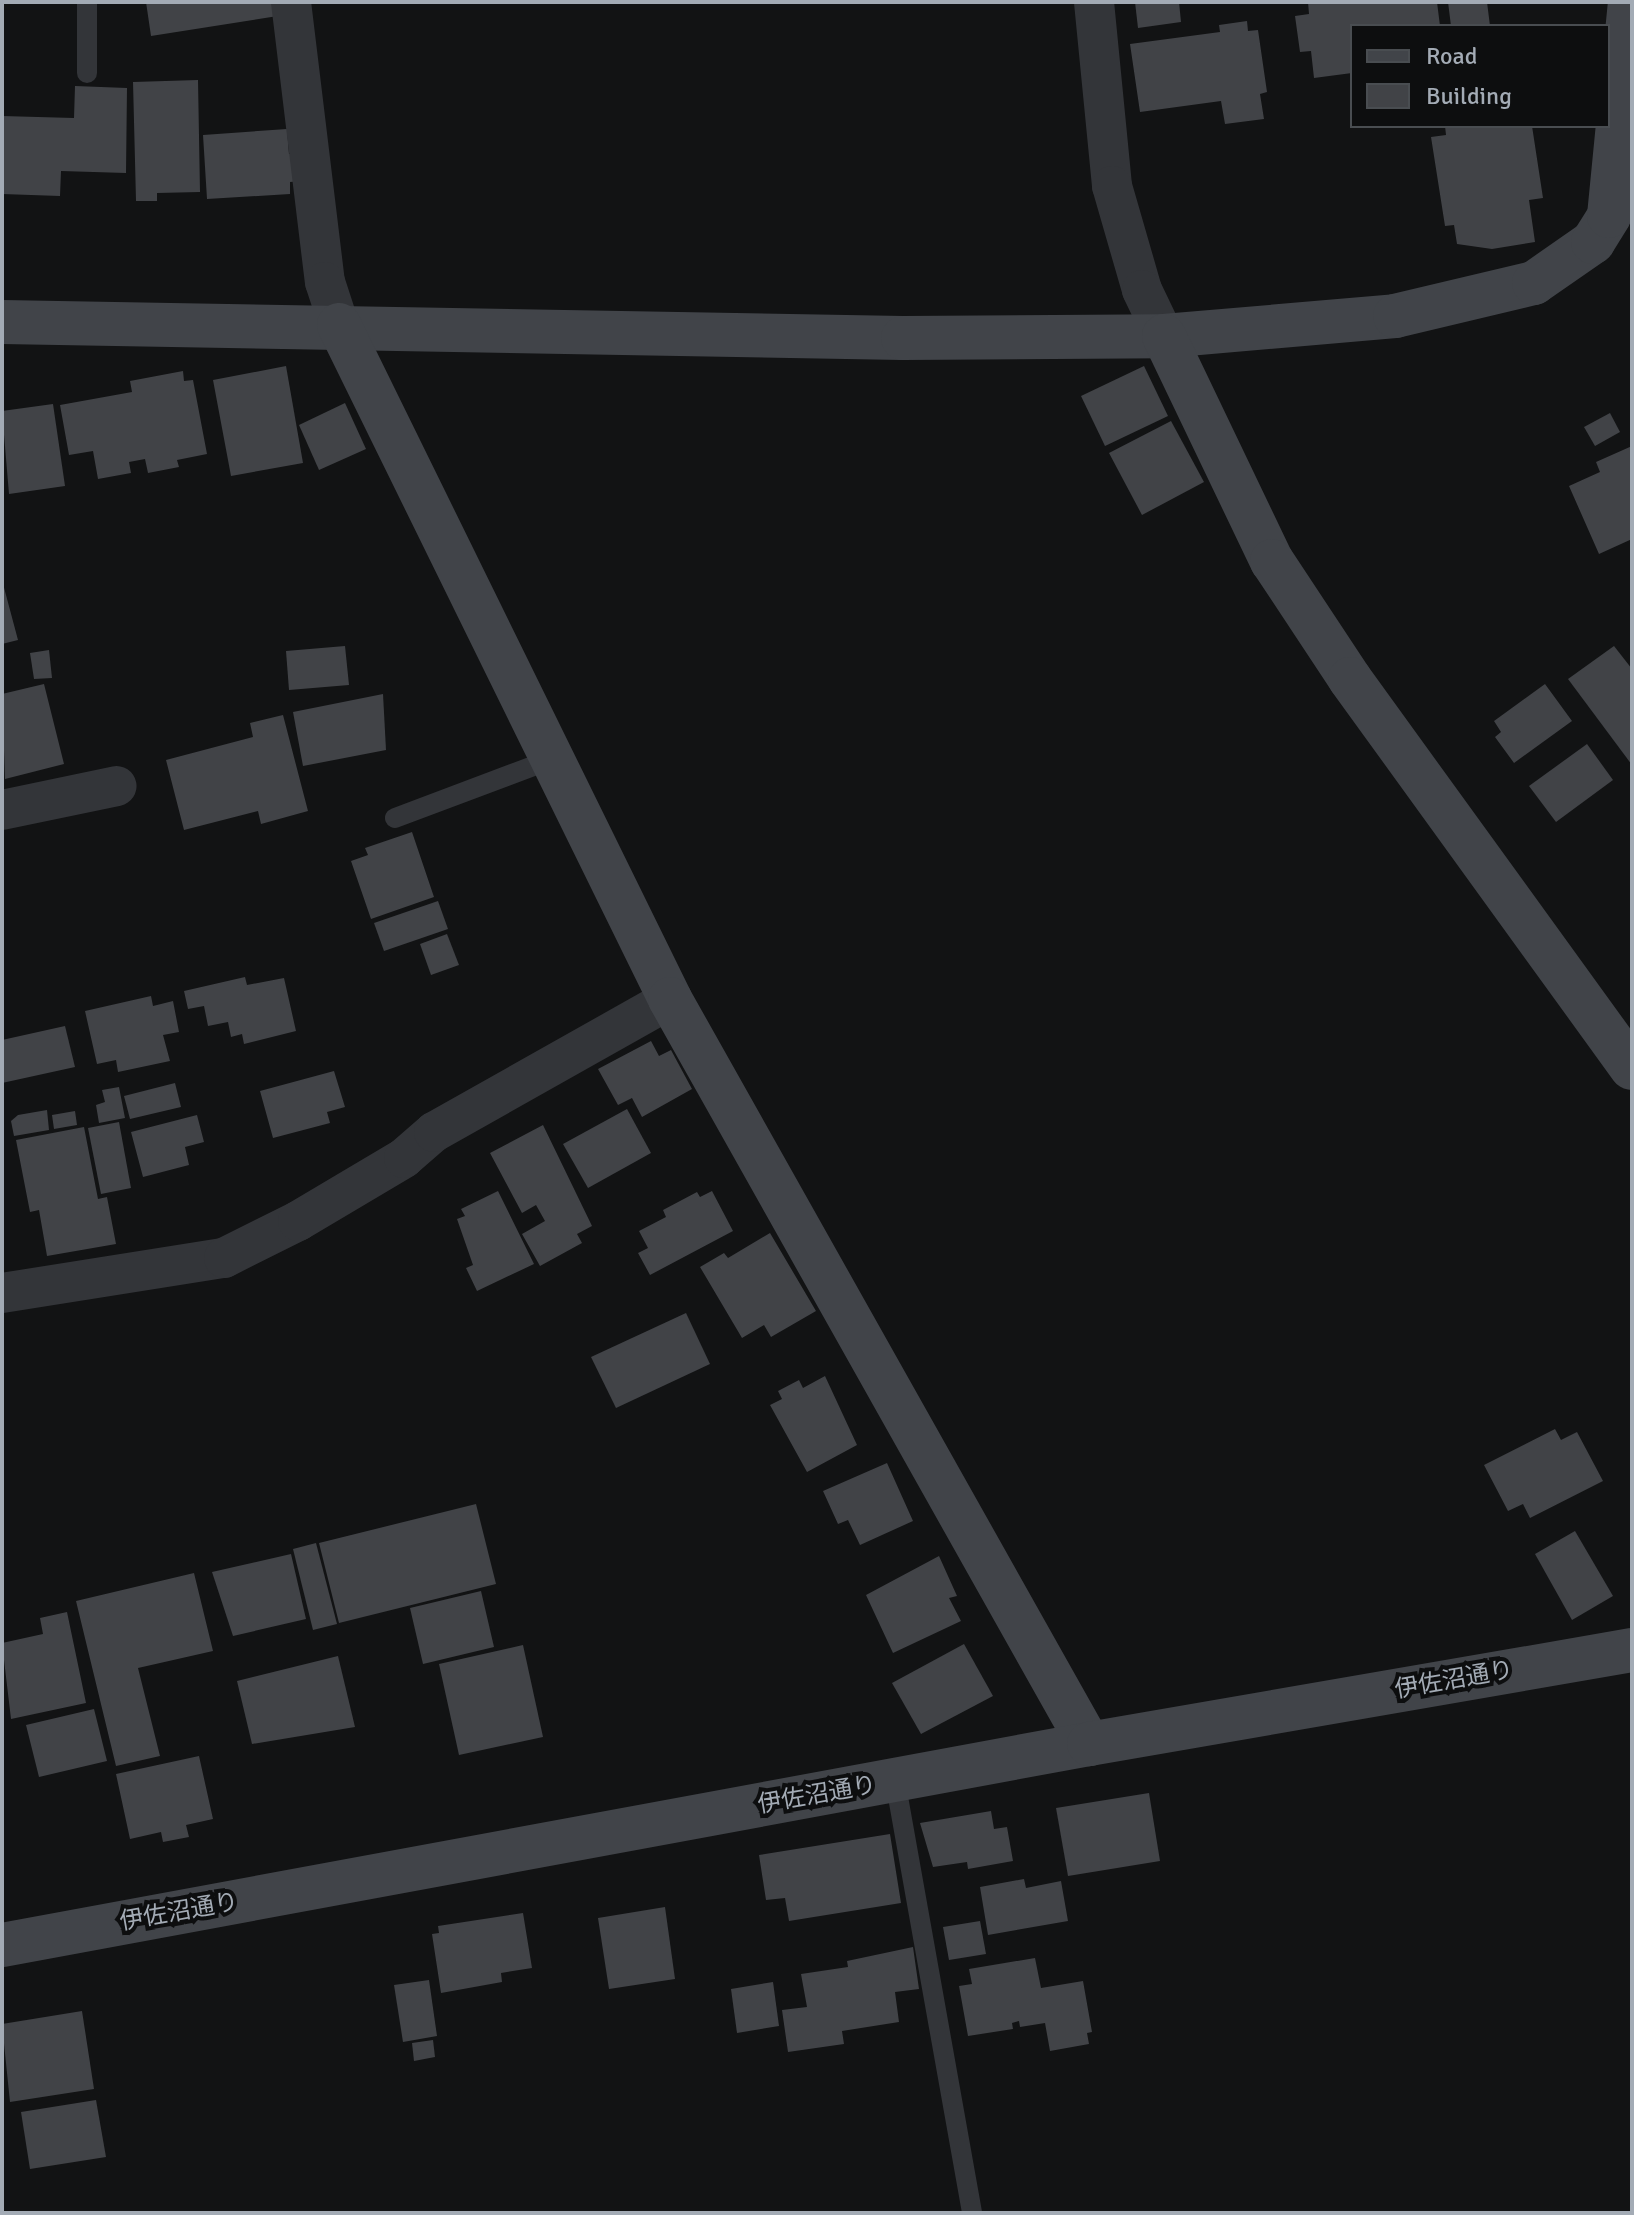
<!DOCTYPE html>
<meta charset="utf-8">
<style>
body{margin:0}
#map{position:relative;width:1634px;height:2215px;overflow:hidden;background:#121314;font-family:Signika,"Noto Sans JP",sans-serif}
div>[style]{position:absolute}
.building>*{inset:0;background:#414347}
.lane>*{height:20px;margin:-10px;padding:0 10px;transform-origin:10px;border-radius:10px;background:#333539}
.street>*{height:40px;margin:-20px;padding:0 20px;transform-origin:20px;border-radius:20px;background:#333539}
.secondary>*{height:44px;margin:-22px;padding:0 22px;transform-origin:22px;border-radius:22px;background:#414449}
span{translate:-50% -50%;white-space:nowrap;text-align:center;line-height:1.15;-webkit-text-stroke:8px #0d0e0f;paint-order:stroke}
.street-label{font-size:24px;color:#a3abb5}
.frame{position:absolute;inset:0;border:4px solid #a3abb5;pointer-events:none}
.legend{position:absolute;left:1350px;top:24px;width:260px;height:104px;box-sizing:border-box;background:#0d0e0f;border:2px solid #494d51;margin:0;padding:10px 14px;list-style:none;font-size:24px;color:#a3abb5}
.legend li{display:flex;align-items:center;gap:16px;height:40px}
.legend b{width:40px;border:2px solid #494d51}
</style>
<div id="map">
<div class="building">
<i style="clip-path:polygon(146px 2px,282px 2px,284px 15px,151px 36px)"></i>
<i style="clip-path:polygon(1135px 2px,1179px 2px,1181px 22px,1138px 28px)"></i>
<i style="clip-path:polygon(1308px 2px,1437px 2px,1440px 26px,1352px 26px,1352px 73px,1314px 78px,1311px 51px,1300px 52px,1295px 16px,1309px 14px)"></i>
<i style="clip-path:polygon(1448px 2px,1487px 2px,1490px 26px,1451px 26px)"></i>
<i style="clip-path:polygon(1247px 21px,1248px 31px,1258px 30px,1267px 92px,1260px 94px,1264px 119px,1225px 124px,1221px 101px,1140px 112px,1130px 44px,1220px 32px,1219px 25px)"></i>
<i style="clip-path:polygon(198px 80px,200px 192px,157px 193px,157px 201px,136px 201px,133px 82px)"></i>
<i style="clip-path:polygon(75px 86px,127px 88px,126px 173px,61px 171px,60px 196px,2px 194px,2px 116px,74px 118px)"></i>
<i style="clip-path:polygon(1445px 126px,1532px 126px,1543px 198px,1529px 200px,1535px 242px,1492px 249px,1457px 244px,1454px 225px,1445px 226px,1431px 137px,1446px 135px)"></i>
<i style="clip-path:polygon(287px 129px,289px 154px,299px 153px,301px 181px,290px 182px,290px 194px,207px 199px,203px 135px)"></i>
<i style="clip-path:polygon(286px 366px,303px 463px,231px 476px,213px 380px)"></i>
<i style="clip-path:polygon(1144px 366px,1168px 416px,1105px 446px,1081px 396px)"></i>
<i style="clip-path:polygon(183px 371px,184px 381px,193px 380px,207px 454px,177px 460px,179px 467px,148px 473px,145px 459px,129px 462px,131px 473px,98px 479px,93px 451px,69px 455px,60px 405px,132px 392px,130px 381px)"></i>
<i style="clip-path:polygon(345px 403px,366px 449px,319px 470px,299px 425px)"></i>
<i style="clip-path:polygon(53px 404px,65px 486px,9px 494px,2px 411px)"></i>
<i style="clip-path:polygon(1610px 413px,1620px 432px,1595px 446px,1584px 427px)"></i>
<i style="clip-path:polygon(1171px 421px,1204px 482px,1142px 515px,1109px 453px)"></i>
<i style="clip-path:polygon(1632px 446px,1632px 539px,1599px 554px,1569px 486px,1600px 472px,1596px 462px)"></i>
<i style="clip-path:polygon(2px 580px,18px 640px,2px 644px)"></i>
<i style="clip-path:polygon(345px 646px,349px 685px,289px 690px,286px 651px)"></i>
<i style="clip-path:polygon(1614px 646px,1632px 669px,1632px 765px,1568px 679px)"></i>
<i style="clip-path:polygon(49px 650px,52px 678px,34px 679px,30px 653px)"></i>
<i style="clip-path:polygon(44px 684px,64px 764px,5px 779px,2px 694px)"></i>
<i style="clip-path:polygon(1545px 684px,1572px 721px,1514px 763px,1495px 737px,1501px 732px,1494px 721px)"></i>
<i style="clip-path:polygon(383px 694px,386px 750px,303px 766px,293px 712px)"></i>
<i style="clip-path:polygon(283px 715px,308px 811px,261px 824px,258px 811px,184px 830px,166px 760px,253px 737px,250px 723px)"></i>
<i style="clip-path:polygon(1587px 744px,1613px 780px,1556px 822px,1529px 786px)"></i>
<i style="clip-path:polygon(412px 832px,434px 897px,371px 919px,351px 861px,368px 855px,365px 848px)"></i>
<i style="clip-path:polygon(438px 901px,448px 929px,384px 951px,374px 923px)"></i>
<i style="clip-path:polygon(447px 934px,459px 965px,431px 975px,420px 944px)"></i>
<i style="clip-path:polygon(245px 977px,247px 985px,284px 978px,296px 1031px,244px 1044px,242px 1034px,231px 1037px,228px 1022px,208px 1026px,204px 1006px,188px 1009px,184px 991px)"></i>
<i style="clip-path:polygon(151px 996px,153px 1006px,173px 1001px,179px 1032px,163px 1035px,170px 1061px,118px 1072px,116px 1060px,97px 1064px,85px 1011px)"></i>
<i style="clip-path:polygon(65px 1026px,75px 1067px,2px 1083px,2px 1040px)"></i>
<i style="clip-path:polygon(651px 1041px,659px 1056px,671px 1050px,692px 1089px,642px 1117px,632px 1098px,618px 1105px,598px 1069px)"></i>
<i style="clip-path:polygon(334px 1071px,345px 1107px,327px 1112px,330px 1123px,273px 1138px,260px 1091px)"></i>
<i style="clip-path:polygon(175px 1083px,181px 1107px,130px 1119px,124px 1096px)"></i>
<i style="clip-path:polygon(119px 1087px,125px 1118px,99px 1123px,96px 1105px,105px 1102px,102px 1090px)"></i>
<i style="clip-path:polygon(627px 1109px,651px 1153px,588px 1188px,563px 1144px)"></i>
<i style="clip-path:polygon(47px 1110px,49px 1130px,14px 1136px,11px 1121px,18px 1115px)"></i>
<i style="clip-path:polygon(75px 1111px,77px 1125px,54px 1129px,52px 1115px)"></i>
<i style="clip-path:polygon(197px 1115px,204px 1142px,185px 1147px,189px 1165px,143px 1177px,131px 1132px)"></i>
<i style="clip-path:polygon(119px 1122px,131px 1188px,101px 1194px,88px 1128px)"></i>
<i style="clip-path:polygon(543px 1125px,592px 1226px,577px 1234px,582px 1243px,540px 1266px,522px 1234px,545px 1221px,536px 1205px,522px 1213px,490px 1153px)"></i>
<i style="clip-path:polygon(84px 1127px,98px 1199px,107px 1197px,116px 1244px,47px 1256px,39px 1210px,30px 1212px,16px 1140px)"></i>
<i style="clip-path:polygon(498px 1191px,534px 1264px,477px 1291px,466px 1268px,473px 1265px,457px 1219px,465px 1216px,461px 1209px)"></i>
<i style="clip-path:polygon(712px 1191px,733px 1231px,650px 1275px,638px 1253px,648px 1248px,639px 1231px,666px 1217px,663px 1210px,697px 1192px,700px 1197px)"></i>
<i style="clip-path:polygon(770px 1233px,816px 1311px,771px 1337px,764px 1325px,742px 1338px,700px 1267px,724px 1253px,728px 1258px)"></i>
<i style="clip-path:polygon(686px 1313px,710px 1364px,616px 1408px,591px 1357px)"></i>
<i style="clip-path:polygon(825px 1376px,857px 1445px,807px 1472px,770px 1405px,782px 1399px,778px 1391px,799px 1380px,803px 1388px)"></i>
<i style="clip-path:polygon(1555px 1429px,1561px 1440px,1577px 1432px,1603px 1481px,1530px 1518px,1523px 1504px,1508px 1511px,1484px 1465px)"></i>
<i style="clip-path:polygon(887px 1463px,913px 1521px,860px 1545px,848px 1520px,838px 1524px,823px 1491px)"></i>
<i style="clip-path:polygon(476px 1504px,496px 1584px,339px 1623px,319px 1543px)"></i>
<i style="clip-path:polygon(1575px 1531px,1613px 1596px,1572px 1620px,1535px 1554px)"></i>
<i style="clip-path:polygon(316px 1543px,337px 1624px,313px 1630px,293px 1549px)"></i>
<i style="clip-path:polygon(291px 1554px,306px 1619px,233px 1636px,212px 1572px)"></i>
<i style="clip-path:polygon(939px 1556px,957px 1596px,949px 1598px,961px 1621px,893px 1653px,866px 1595px)"></i>
<i style="clip-path:polygon(194px 1573px,213px 1651px,138px 1668px,160px 1756px,116px 1766px,76px 1601px)"></i>
<i style="clip-path:polygon(481px 1591px,494px 1647px,423px 1664px,410px 1608px)"></i>
<i style="clip-path:polygon(67px 1612px,86px 1703px,11px 1719px,2px 1643px,43px 1634px,40px 1618px)"></i>
<i style="clip-path:polygon(964px 1644px,993px 1696px,921px 1734px,892px 1683px)"></i>
<i style="clip-path:polygon(523px 1645px,543px 1737px,459px 1755px,439px 1664px)"></i>
<i style="clip-path:polygon(338px 1656px,355px 1727px,252px 1744px,237px 1681px)"></i>
<i style="clip-path:polygon(94px 1709px,107px 1761px,39px 1777px,26px 1725px)"></i>
<i style="clip-path:polygon(199px 1756px,213px 1819px,186px 1825px,189px 1837px,163px 1842px,161px 1832px,130px 1839px,116px 1774px)"></i>
<i style="clip-path:polygon(1149px 1793px,1160px 1861px,1068px 1876px,1056px 1808px)"></i>
<i style="clip-path:polygon(991px 1811px,994px 1829px,1007px 1827px,1013px 1861px,968px 1869px,967px 1862px,933px 1867px,920px 1823px)"></i>
<i style="clip-path:polygon(890px 1834px,901px 1903px,789px 1921px,785px 1898px,766px 1900px,759px 1855px)"></i>
<i style="clip-path:polygon(1024px 1879px,1026px 1888px,1061px 1881px,1068px 1921px,988px 1935px,980px 1887px)"></i>
<i style="clip-path:polygon(665px 1907px,675px 1979px,609px 1989px,598px 1918px)"></i>
<i style="clip-path:polygon(523px 1913px,532px 1968px,501px 1973px,502px 1982px,441px 1993px,432px 1934px,439px 1933px,438px 1926px)"></i>
<i style="clip-path:polygon(980px 1921px,986px 1954px,949px 1960px,943px 1927px)"></i>
<i style="clip-path:polygon(913px 1947px,919px 1989px,895px 1992px,899px 2022px,842px 2031px,844px 2044px,788px 2052px,782px 2010px,807px 2007px,801px 1974px,848px 1967px,847px 1961px)"></i>
<i style="clip-path:polygon(1035px 1958px,1041px 1988px,1083px 1981px,1092px 2032px,1087px 2033px,1089px 2044px,1050px 2051px,1045px 2023px,1020px 2027px,1019px 2021px,1012px 2023px,1013px 2029px,968px 2036px,959px 1986px,972px 1984px,969px 1969px)"></i>
<i style="clip-path:polygon(429px 1980px,437px 2036px,403px 2042px,394px 1985px)"></i>
<i style="clip-path:polygon(773px 1982px,779px 2026px,737px 2033px,731px 1989px)"></i>
<i style="clip-path:polygon(82px 2011px,94px 2089px,10px 2102px,2px 2024px)"></i>
<i style="clip-path:polygon(433px 2040px,435px 2057px,414px 2061px,412px 2043px)"></i>
<i style="clip-path:polygon(96px 2100px,106px 2157px,30px 2169px,21px 2112px)"></i>
</div>
<div class="lane">
<i style="left:87px;top:73px;width:71px;rotate:-90deg"></i>
<i style="left:395px;top:818px;width:168px;rotate:-20.6deg"></i>
<i style="left:895px;top:1780px;width:440px;rotate:79.9deg"></i>
</div>
<div class="street">
<i style="left:291px;top:2px;width:282px;rotate:83.1deg"></i>
<i style="left:325px;top:282px;width:45px;rotate:72deg"></i>
<i style="left:1094px;top:2px;width:185px;rotate:84.4deg"></i>
<i style="left:1112px;top:186px;width:108px;rotate:73.9deg"></i>
<i style="left:1142px;top:290px;width:51px;rotate:64.4deg"></i>
<i style="left:2px;top:810px;width:117px;rotate:-11.8deg"></i>
<i style="left:2px;top:1293px;width:225px;rotate:-9deg"></i>
<i style="left:224px;top:1258px;width:83px;rotate:-26.6deg"></i>
<i style="left:298px;top:1221px;width:123px;rotate:-30.7deg"></i>
<i style="left:404px;top:1158px;width:40px;rotate:-41deg"></i>
<i style="left:434px;top:1132px;width:271px;rotate:-29.4deg"></i>
</div>
<div class="secondary">
<i style="left:2px;top:322px;width:901px;rotate:1.02deg"></i>
<i style="left:903px;top:338px;width:261px;rotate:-0.4deg"></i>
<i style="left:1164px;top:336px;width:232px;rotate:-4.9deg"></i>
<i style="left:1395px;top:316px;width:143px;rotate:-13.4deg"></i>
<i style="left:1534px;top:283px;width:72px;rotate:-34.8deg"></i>
<i style="left:1593px;top:242px;width:31px;rotate:-58deg"></i>
<i style="left:1609px;top:216px;width:215px;rotate:-84.4deg"></i>
<i style="left:339px;top:325px;width:751px;rotate:63.84deg"></i>
<i style="left:670px;top:999px;width:855px;rotate:60.65deg"></i>
<i style="left:1164px;top:336px;width:250px;rotate:64.4deg"></i>
<i style="left:1272px;top:561px;width:141px;rotate:56.5deg"></i>
<i style="left:1350px;top:679px;width:480px;rotate:54.1deg"></i>
<i style="left:2px;top:1945px;width:1105px;rotate:-10.48deg"></i>
<i style="left:1089px;top:1744px;width:551px;rotate:-9.82deg"></i>
</div>
<div class="street-label">
<span style="left:1454px;top:1680px;rotate:-10deg">伊佐沼通り</span>
<span style="left:817px;top:1795px;rotate:-10deg">伊佐沼通り</span>
<span style="left:179px;top:1912px;rotate:-10deg">伊佐沼通り</span>
</div>
<div class="frame"></div>
<ul class="legend">
<li><b style="height:10px;background:#414449"></b>Road</li>
<li><b style="height:22px;background:#414347"></b>Building</li>
</ul>
</div>
